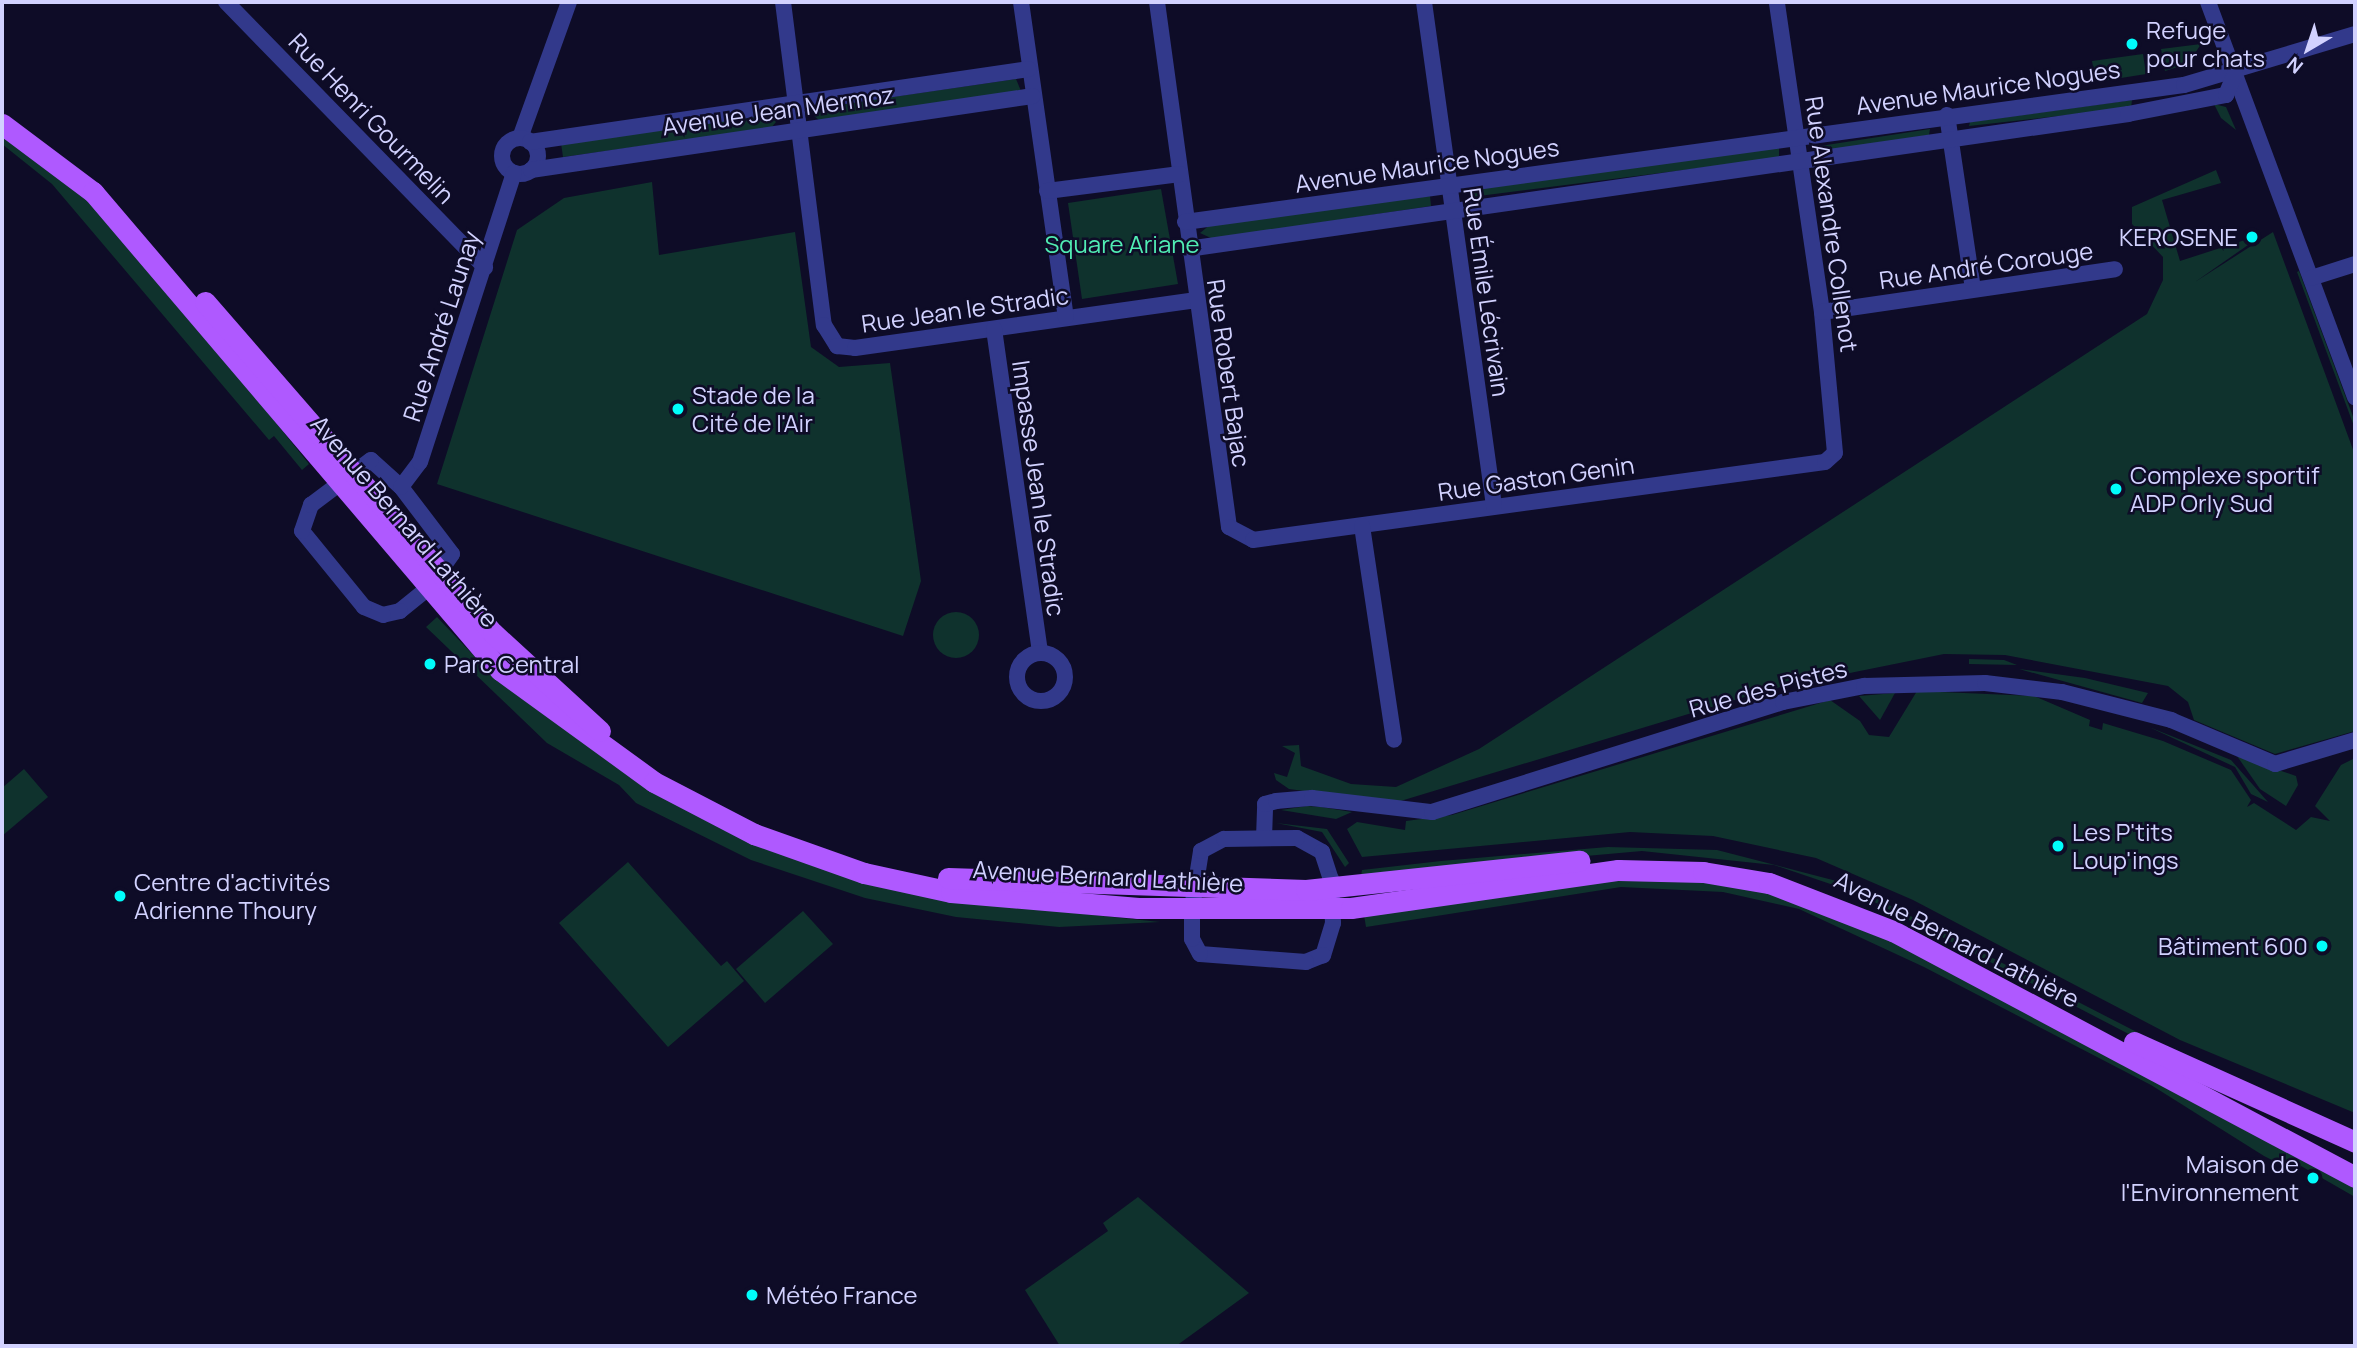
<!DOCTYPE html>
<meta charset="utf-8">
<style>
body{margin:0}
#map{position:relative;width:2357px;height:1348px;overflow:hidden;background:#0e0c27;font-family:Manrope,sans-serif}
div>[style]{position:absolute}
.green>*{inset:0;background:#0f322d}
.round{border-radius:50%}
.minor>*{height:16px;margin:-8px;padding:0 8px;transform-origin:8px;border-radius:8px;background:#32398b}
.minor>.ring{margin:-8px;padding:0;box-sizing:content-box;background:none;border:16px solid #32398b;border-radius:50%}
.major>*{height:21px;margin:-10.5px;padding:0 10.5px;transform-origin:10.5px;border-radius:10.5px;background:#af59ff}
.dots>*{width:19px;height:19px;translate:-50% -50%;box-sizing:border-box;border:4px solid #0e0c27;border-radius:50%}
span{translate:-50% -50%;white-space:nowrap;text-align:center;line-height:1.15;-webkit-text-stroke:5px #0e0c27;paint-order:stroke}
.poi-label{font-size:24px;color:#d2d2ff}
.left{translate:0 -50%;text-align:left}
.right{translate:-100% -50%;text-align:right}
.street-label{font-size:24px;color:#d2d2ff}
.park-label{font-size:24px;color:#51edb4}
.frame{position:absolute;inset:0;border:4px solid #d2d2ff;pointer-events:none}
.north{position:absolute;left:2273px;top:14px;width:70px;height:70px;-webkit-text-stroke:5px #0e0c27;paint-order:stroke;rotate:219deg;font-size:19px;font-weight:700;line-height:28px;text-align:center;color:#d2d2ff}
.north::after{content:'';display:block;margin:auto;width:24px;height:32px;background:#d2d2ff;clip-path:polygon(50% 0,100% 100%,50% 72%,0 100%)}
</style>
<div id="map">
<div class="green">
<i style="clip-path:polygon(2201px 44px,2188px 64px,2165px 71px,2161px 49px)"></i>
<i style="clip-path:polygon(2143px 54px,2146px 74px,2096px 82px,2092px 61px)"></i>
<i style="clip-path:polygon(1016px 79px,1021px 91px,819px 120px,814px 116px,816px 108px)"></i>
<i style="clip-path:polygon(2132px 100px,2131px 108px,1969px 126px,1970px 122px)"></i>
<i style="clip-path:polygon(2214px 104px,2226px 107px,2236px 130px,2221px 118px)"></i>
<i style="clip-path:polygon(769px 114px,776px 122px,771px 128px,563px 157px,561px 143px)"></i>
<i style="clip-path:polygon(1930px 129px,1929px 135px,1824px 151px,1820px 146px)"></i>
<i style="clip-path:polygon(2px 130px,59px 168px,187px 312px,309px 464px,302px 470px,274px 436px,269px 440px,52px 184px,2px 144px)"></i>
<i style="clip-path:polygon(1779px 147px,1779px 158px,1471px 197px,1472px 190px)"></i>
<i style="clip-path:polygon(2216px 170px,2221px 183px,2162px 200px,2180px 261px,2245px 240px,2248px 245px,2195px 282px,2273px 232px,2355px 455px,2355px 731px,2275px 754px,2194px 720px,2188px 702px,2168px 686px,2005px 655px,1944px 654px,1771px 689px,1394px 803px,1289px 789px,1276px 780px,1274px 773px,1287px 777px,1295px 753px,1282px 746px,1299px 745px,1301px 766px,1351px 784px,1396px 787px,1479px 749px,2147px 314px,2163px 280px,2163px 257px,2132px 224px,2132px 207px)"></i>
<i style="clip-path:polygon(652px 182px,659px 255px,795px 232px,811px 347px,839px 367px,890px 363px,921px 581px,903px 636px,437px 484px,517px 230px,564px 198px)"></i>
<i style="clip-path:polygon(1161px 189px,1178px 284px,1082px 299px,1068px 203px)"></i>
<i style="clip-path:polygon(1430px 196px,1431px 206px,1213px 239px,1200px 233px,1211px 224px)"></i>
<i style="clip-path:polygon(2299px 271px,2355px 422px,2355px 429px,2297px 272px)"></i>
<i class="round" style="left:933px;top:612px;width:46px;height:46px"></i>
<i style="clip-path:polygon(437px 617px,479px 661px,684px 806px,998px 905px,1160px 922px,1059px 927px,956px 917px,865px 898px,751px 860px,636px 803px,619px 785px,547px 743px,426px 627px)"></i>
<i style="clip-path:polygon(1969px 659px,2004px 660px,2017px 665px,1969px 664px)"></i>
<i style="clip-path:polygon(2019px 669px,2085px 678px,2148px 693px,2142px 703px)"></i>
<i style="clip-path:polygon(1917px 691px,2034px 696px,2090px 720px,2089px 726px,2102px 730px,2103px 723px,2163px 741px,2231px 770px,2251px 800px,2247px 807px,2254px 803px,2296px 830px,2311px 817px,2330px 821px,2315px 806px,2341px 765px,2355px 758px,2355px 1113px,2180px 1040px,1913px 900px,1816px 858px,1713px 836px,1630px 832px,1362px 857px,1347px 829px,1357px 822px,1405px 830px,1406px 821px,1452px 815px,1830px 700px,1860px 721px,1869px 735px,1889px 737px)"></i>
<i style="clip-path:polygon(1895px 693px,1880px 720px,1859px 696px)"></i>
<i style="clip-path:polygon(2149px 727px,2231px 760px,2268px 802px,2251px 794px,2235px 767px)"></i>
<i style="clip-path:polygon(2237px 756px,2296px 776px,2298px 785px,2286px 806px,2260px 789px)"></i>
<i style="clip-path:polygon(24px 769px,48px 797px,2px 836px,2px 788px)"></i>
<i style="clip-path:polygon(1307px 806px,1321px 807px,1352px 812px,1336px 819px,1281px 810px)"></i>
<i style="clip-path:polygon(1276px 823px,1327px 829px,1349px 863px,1345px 867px,1322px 832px)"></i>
<i style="clip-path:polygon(1608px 847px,1717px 850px,1848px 884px,2166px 1047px,2355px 1132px,2148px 1044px,1857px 893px,1774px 865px,1642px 851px,1361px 876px,1362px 870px,1441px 861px)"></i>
<i style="clip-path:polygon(628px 862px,721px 966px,727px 961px,744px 981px,668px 1047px,559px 923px)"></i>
<i style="clip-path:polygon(1702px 877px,1836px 911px,2355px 1187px,2355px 1197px,2301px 1166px,2298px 1173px,2264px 1156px,2151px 1085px,1924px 967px,1799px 909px,1723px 892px,1621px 887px,1366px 927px,1364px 915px,1564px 883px)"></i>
<i style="clip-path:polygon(803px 911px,833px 944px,765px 1003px,736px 969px)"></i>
<i style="clip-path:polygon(1138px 1197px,1249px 1293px,1176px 1346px,1060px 1346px,1025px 1290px,1108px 1231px,1103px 1223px)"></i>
</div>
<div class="minor">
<i style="left:226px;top:2px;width:371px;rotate:45.7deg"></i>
<i style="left:783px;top:2px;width:326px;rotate:82.8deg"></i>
<i style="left:824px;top:325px;width:25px;rotate:58deg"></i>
<i style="left:837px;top:346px;width:18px;rotate:6deg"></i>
<i style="left:855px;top:348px;width:343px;rotate:-8deg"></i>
<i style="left:1021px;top:2px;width:318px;rotate:81.9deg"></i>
<i style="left:1157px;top:2px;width:530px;rotate:82.19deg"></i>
<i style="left:1229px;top:527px;width:27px;rotate:28deg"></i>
<i style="left:1253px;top:540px;width:577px;rotate:-7.77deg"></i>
<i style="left:1825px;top:462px;width:13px;rotate:-42deg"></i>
<i style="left:1835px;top:453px;width:142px;rotate:-95.3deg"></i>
<i style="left:1822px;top:312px;width:313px;rotate:-98.3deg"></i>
<i style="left:1424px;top:2px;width:509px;rotate:82.09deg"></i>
<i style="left:2208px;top:2px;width:422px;rotate:69.6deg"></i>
<i style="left:1947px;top:115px;width:176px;rotate:81.5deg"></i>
<i style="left:520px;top:138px;width:145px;rotate:-70.2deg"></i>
<i class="ring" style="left:502px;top:138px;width:20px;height:20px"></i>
<i style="left:530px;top:142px;width:504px;rotate:-8.32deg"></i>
<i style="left:531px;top:170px;width:507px;rotate:-8.39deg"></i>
<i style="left:1047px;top:191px;width:134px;rotate:-7.3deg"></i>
<i style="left:1185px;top:222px;width:1008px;rotate:-7.81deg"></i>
<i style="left:2184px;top:85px;width:178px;rotate:-16.6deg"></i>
<i style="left:1188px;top:249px;width:950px;rotate:-8.17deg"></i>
<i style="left:2128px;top:114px;width:100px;rotate:-11deg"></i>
<i style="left:2226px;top:95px;width:23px;rotate:-67deg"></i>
<i style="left:2311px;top:278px;width:46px;rotate:-17.7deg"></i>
<i style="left:1822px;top:312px;width:296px;rotate:-8.3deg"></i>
<i style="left:994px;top:329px;width:327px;rotate:81.9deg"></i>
<i style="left:371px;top:460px;width:40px;rotate:42deg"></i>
<i style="left:401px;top:487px;width:84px;rotate:52.7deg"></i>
<i style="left:452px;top:554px;width:43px;rotate:125.5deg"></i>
<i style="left:427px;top:589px;width:35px;rotate:141deg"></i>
<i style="left:400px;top:611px;width:17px;rotate:167deg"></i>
<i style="left:383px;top:615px;width:21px;rotate:-157deg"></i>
<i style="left:364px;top:607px;width:98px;rotate:-129.2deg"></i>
<i style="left:302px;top:531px;width:28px;rotate:-71deg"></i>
<i style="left:311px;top:505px;width:75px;rotate:-36.9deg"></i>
<i style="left:401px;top:487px;width:31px;rotate:-53deg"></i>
<i style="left:420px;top:462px;width:304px;rotate:-72deg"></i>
<i style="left:1362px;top:526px;width:216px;rotate:81.5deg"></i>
<i class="ring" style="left:1017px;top:653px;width:32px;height:32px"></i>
<i style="left:1264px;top:838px;width:34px;rotate:-88deg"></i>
<i style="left:1265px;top:804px;width:11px;rotate:-15deg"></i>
<i style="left:1276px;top:801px;width:36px;rotate:-5deg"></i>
<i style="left:1312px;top:798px;width:121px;rotate:6.7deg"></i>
<i style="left:1432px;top:812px;width:368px;rotate:-17.4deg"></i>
<i style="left:1783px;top:702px;width:83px;rotate:-11.2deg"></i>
<i style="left:1864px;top:686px;width:121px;rotate:-1.4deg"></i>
<i style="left:1985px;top:683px;width:78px;rotate:6.7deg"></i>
<i style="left:2062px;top:692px;width:113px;rotate:14.4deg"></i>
<i style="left:2171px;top:720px;width:113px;rotate:22.9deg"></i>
<i style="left:2275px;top:764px;width:84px;rotate:-16.7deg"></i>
<i style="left:1297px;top:838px;width:29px;rotate:29deg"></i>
<i style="left:1322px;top:852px;width:28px;rotate:72deg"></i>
<i style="left:1331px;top:879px;width:44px;rotate:87.4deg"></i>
<i style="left:1333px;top:923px;width:34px;rotate:107deg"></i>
<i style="left:1323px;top:955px;width:18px;rotate:158deg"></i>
<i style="left:1306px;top:962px;width:106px;rotate:-175.7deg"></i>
<i style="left:1200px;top:954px;width:17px;rotate:-118deg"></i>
<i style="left:1192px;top:939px;width:31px;rotate:-90deg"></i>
<i style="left:1192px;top:908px;width:58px;rotate:-81deg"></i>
<i style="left:1201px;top:851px;width:26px;rotate:-28deg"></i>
<i style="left:1224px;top:839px;width:73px;rotate:-0.8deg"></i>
</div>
<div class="major">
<i style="left:2px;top:124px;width:114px;rotate:36.8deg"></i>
<i style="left:93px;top:192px;width:628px;rotate:49.59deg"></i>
<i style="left:500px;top:670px;width:190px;rotate:36deg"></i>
<i style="left:654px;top:782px;width:113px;rotate:27.5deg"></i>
<i style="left:754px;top:834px;width:117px;rotate:19.5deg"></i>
<i style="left:864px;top:873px;width:89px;rotate:12.3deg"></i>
<i style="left:951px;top:892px;width:188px;rotate:4.9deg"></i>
<i style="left:1138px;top:908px;width:213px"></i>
<i style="left:1351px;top:908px;width:270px;rotate:-8.1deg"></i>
<i style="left:1618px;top:870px;width:85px;rotate:1.3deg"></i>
<i style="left:1703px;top:872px;width:67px;rotate:9.5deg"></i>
<i style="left:1769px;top:883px;width:133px;rotate:21.2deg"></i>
<i style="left:1893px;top:931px;width:523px;rotate:28.03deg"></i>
<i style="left:205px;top:302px;width:439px;rotate:49deg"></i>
<i style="left:493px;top:633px;width:145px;rotate:42.5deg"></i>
<i style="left:948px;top:878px;width:358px;rotate:1.9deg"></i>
<i style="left:1306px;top:890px;width:275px;rotate:-6.1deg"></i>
<i style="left:2134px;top:1042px;width:243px;rotate:24.3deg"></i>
</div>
<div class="dots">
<i style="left:2132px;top:44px;background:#00fdfb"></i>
<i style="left:2252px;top:237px;background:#00fdfb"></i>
<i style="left:678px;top:409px;background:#00fdfb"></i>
<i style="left:2116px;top:489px;background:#00fdfb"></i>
<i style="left:430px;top:664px;background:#00fdfb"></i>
<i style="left:2058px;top:846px;background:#00fdfb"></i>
<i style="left:120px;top:896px;background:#00fdfb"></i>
<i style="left:2322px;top:946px;background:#00fdfb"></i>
<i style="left:2313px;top:1178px;background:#00fdfb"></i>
<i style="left:752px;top:1295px;background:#00fdfb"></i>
</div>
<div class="poi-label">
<span class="left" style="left:2146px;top:44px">Refuge<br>pour chats</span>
<span class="right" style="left:2238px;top:237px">KEROSENE</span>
<span class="left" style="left:692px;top:409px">Stade de la<br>Cité de l'Air</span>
<span class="left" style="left:2130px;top:489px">Complexe sportif<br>ADP Orly Sud</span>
<span class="left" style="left:444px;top:664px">Parc Central</span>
<span class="left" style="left:2072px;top:846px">Les P'tits<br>Loup'ings</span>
<span class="left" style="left:134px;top:896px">Centre d'activités<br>Adrienne Thoury</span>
<span class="right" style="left:2308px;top:946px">Bâtiment 600</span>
<span class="right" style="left:2299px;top:1178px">Maison de<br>l'Environnement</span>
<span class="left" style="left:766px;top:1295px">Météo France</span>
</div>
<div class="street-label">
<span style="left:1988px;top:87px;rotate:-8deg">Avenue Maurice Nogues</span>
<span style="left:778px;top:110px;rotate:-8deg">Avenue Jean Mermoz</span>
<span style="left:372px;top:118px;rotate:46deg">Rue Henri Gourmelin</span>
<span style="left:1427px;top:165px;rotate:-8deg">Avenue Maurice Nogues</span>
<span style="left:1832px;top:224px;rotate:82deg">Rue Alexandre Collenot</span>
<span style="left:1986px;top:265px;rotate:-8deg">Rue André Corouge</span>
<span style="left:1487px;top:292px;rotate:82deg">Rue Émile Lécrivain</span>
<span style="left:965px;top:309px;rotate:-8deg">Rue Jean le Stradic</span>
<span style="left:441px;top:326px;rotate:-72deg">Rue André Launay</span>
<span style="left:1229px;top:373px;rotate:82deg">Rue Robert Bajac</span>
<span style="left:1536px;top:478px;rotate:-8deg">Rue Gaston Genin</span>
<span style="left:1039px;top:488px;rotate:82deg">Impasse Jean le Stradic</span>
<span style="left:405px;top:521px;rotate:49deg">Avenue Bernard Lathière</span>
<span style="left:1768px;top:688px;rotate:-15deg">Rue des Pistes</span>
<span style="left:1108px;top:876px;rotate:3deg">Avenue Bernard Lathière</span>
<span style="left:1957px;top:939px;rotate:27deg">Avenue Bernard Lathière</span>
</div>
<div class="park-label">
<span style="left:1122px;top:244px">Square Ariane</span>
</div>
<div class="frame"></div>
<div class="north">N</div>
</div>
